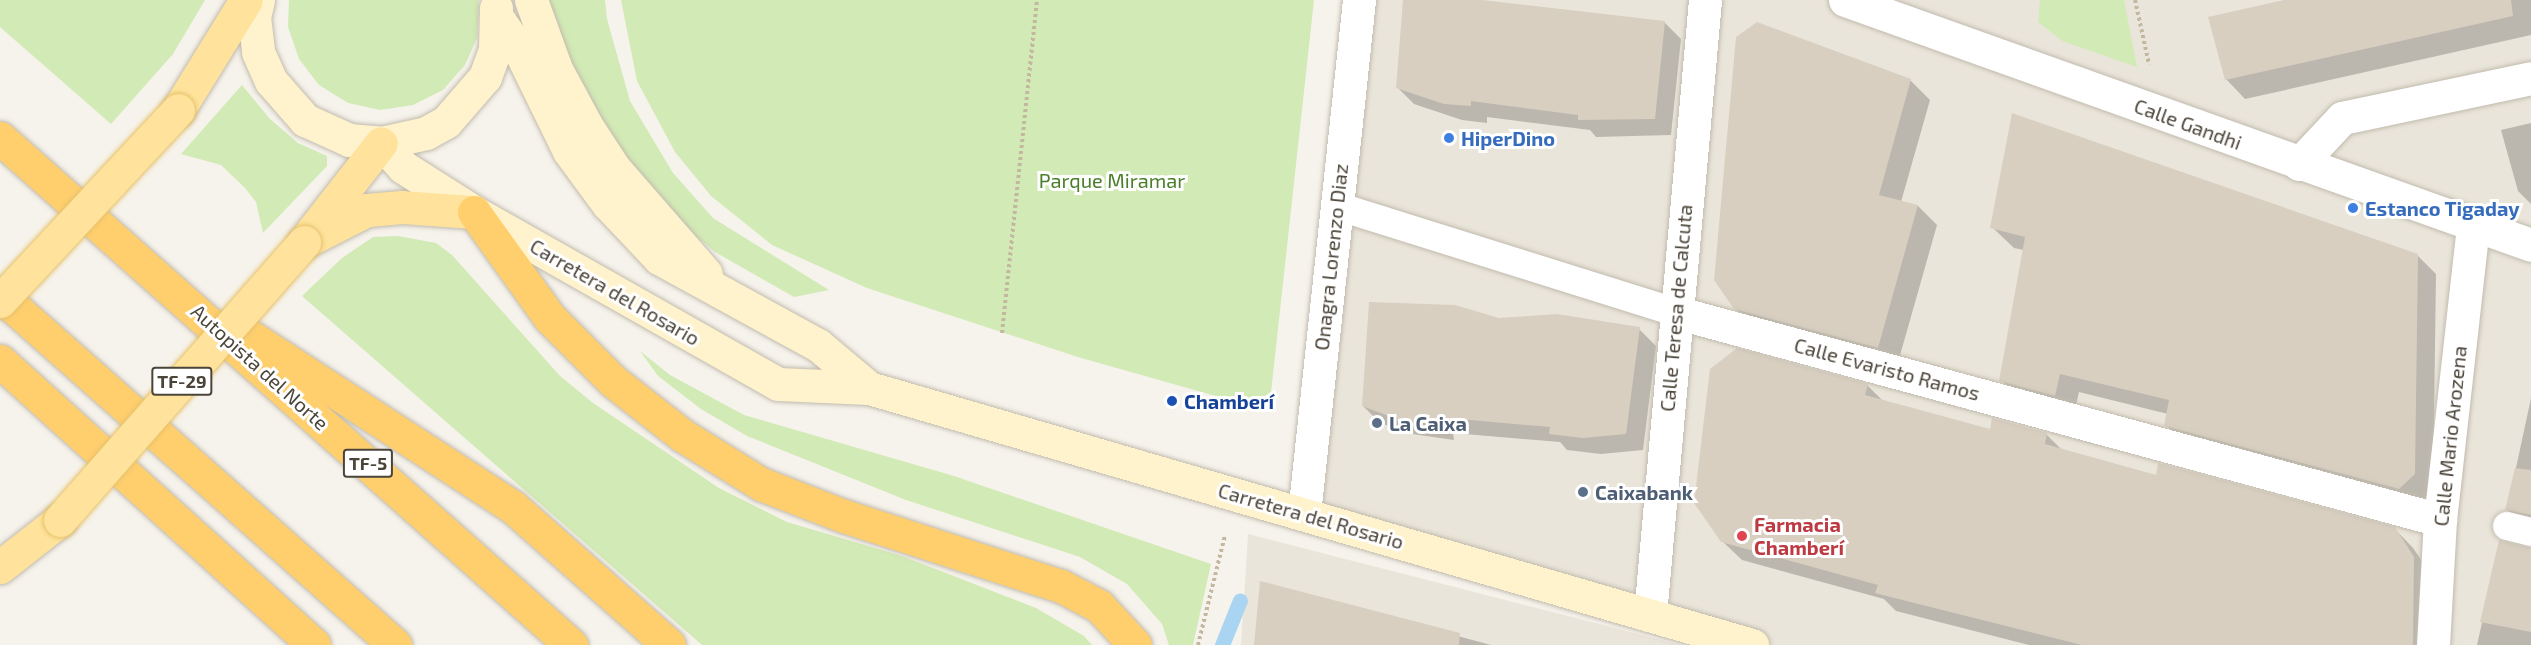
<!DOCTYPE html>
<meta charset="utf-8">
<style>
body{margin:0}
#map{position:relative;width:2531px;height:645px;overflow:hidden;background:#f6f3ec;font-family:"Exo 2",sans-serif}
div>[style]{position:absolute}
.residential>*{inset:0;background:#eae5da}
.green>*{inset:0;background:#d2eab5}
.shadow>*{inset:0;background:#0003}
.stream>*{height:15px;margin:-7.5px;padding:0 7.5px;transform-origin:7.5px;border-radius:7.5px;background:#a9d4f2}
.building>*{inset:0;background:#d8cfc1}
.path>*{height:4px;margin-top:-2px;transform-origin:0;background:repeating-linear-gradient(90deg,#c4b79f 0 3px,transparent 0 6px)}
.roads{filter:drop-shadow(0 0 2px #c2bbae) drop-shadow(0 0 2px #c2bbae)}
.pedestrian>*{height:28px;margin:-14px;padding:0 14px;transform-origin:14px;border-radius:14px;background:#fff}
.minor>*{height:33px;margin:-16.5px;padding:0 16.5px;transform-origin:16.5px;border-radius:16.5px;background:#fff}
.secondary>*{height:33px;margin:-16.5px;padding:0 16.5px;transform-origin:16.5px;border-radius:16.5px;background:#fff3cd}
.primary>*{height:33px;margin:-16.5px;padding:0 16.5px;transform-origin:16.5px;border-radius:16.5px;background:#ffe39c}
.motorway>*{height:33px;margin:-16.5px;padding:0 16.5px;transform-origin:16.5px;border-radius:16.5px;background:#ffcf6e}
.bridges{filter:drop-shadow(0 0 2px #e6c16a) drop-shadow(0 0 2px #e6c16a)}
.primary-bridge>*{height:33px;margin:-16.5px;padding:0 16.5px;transform-origin:16.5px;border-radius:16.5px;background:#ffe39c}
.dots>*{width:16px;height:16px;translate:-50% -50%;box-sizing:border-box;border:3px solid #fff;border-radius:50%}
span{translate:-50% -50%;white-space:nowrap;text-align:center;line-height:1.15;-webkit-text-stroke:6px #fff;paint-order:stroke}
.shield-label span{padding:2px 4px;background:#fff;border:2px solid;border-radius:4px;-webkit-text-stroke-width:0}
.shield-label{font-size:18px;color:#4b4439;font-weight:700}
.street-label{font-size:20px;color:#4b4439}
.shop-label{font-size:20px;color:#366cbe;font-weight:700}
.left{translate:0 -50%;text-align:left}
.park-label{font-size:20px;color:#4a7f2a}
.transit-label{font-size:20px;color:#164399;font-weight:700}
.service-label{font-size:20px;color:#4e5e75;font-weight:700}
.health-label{font-size:20px;color:#be3a42;font-weight:700}
</style>
<div id="map">
<div class="residential">
<i style="clip-path:polygon(1359px 0,2531px 0,2531px 645px,1767px 645px,1304px 514px)"></i>
<i style="clip-path:polygon(1248px 534px,1681px 645px,1241px 645px)"></i>
</div>
<div class="green">
<i style="clip-path:polygon(0 0,205px 0,173px 54px,111px 124px,0 27px)"></i>
<i style="clip-path:polygon(289px 0,479px 0,477px 38px,465px 65px,443px 90px,413px 105px,380px 110px,348px 103px,319px 85px,299px 59px,288px 27px)"></i>
<i style="clip-path:polygon(547px 0,605px 0,607px 19px,630px 101px,673px 173px,713px 218px,829px 290px,794px 297px,715px 252px,690px 231px,622px 154px,593px 112px,565px 54px)"></i>
<i style="clip-path:polygon(621px 0,1314px 0,1269px 411px,1081px 358px,867px 288px,772px 245px,711px 196px,675px 152px,637px 81px)"></i>
<i style="clip-path:polygon(2040px 0,2124px 0,2137px 67px,2062px 41px,2038px 22px)"></i>
<i style="clip-path:polygon(242px 85px,270px 119px,298px 143px,327px 156px,327px 166px,263px 233px,256px 202px,245px 188px,221px 165px,181px 154px)"></i>
<i style="clip-path:polygon(398px 236px,436px 243px,452px 255px,560px 376px,593px 403px,719px 488px,787px 522px,902px 556px,1036px 608px,1084px 636px,1092px 645px,702px 645px,302px 296px,342px 258px,373px 237px)"></i>
<i style="clip-path:polygon(640px 351px,670px 375px,744px 415px,954px 476px,1211px 564px,1193px 645px,1169px 645px,1162px 624px,1127px 584px,1080px 557px,906px 500px,747px 436px,701px 409px,658px 376px)"></i>
</div>
<div class="shadow">
<i style="clip-path:polygon(1405px 0,1467px 0,1664px 22px,1681px 39px,1671px 135px,1596px 137px,1590px 130px,1487px 117px,1487px 123px,1462px 120px,1414px 104px,1397px 87px)"></i>
<i style="clip-path:polygon(2291px 0,2531px 0,2531px 35px,2245px 99px,2226px 79px)"></i>
<i style="clip-path:polygon(1910px 80px,1930px 100px,1901px 202px,1918px 206px,1937px 225px,1897px 366px,1754px 327px,1735px 308px)"></i>
<i style="clip-path:polygon(2531px 123px,2531px 204px,2518px 191px,2501px 130px)"></i>
<i style="clip-path:polygon(1994px 229px,2417px 255px,2436px 274px,2433px 493px,2418px 508px,2185px 444px,2166px 425px,2168px 414px,2079px 392px,2074px 414px,2020px 399px,2001px 380px,2024px 250px,2014px 248px)"></i>
<i style="clip-path:polygon(1498px 319px,1639px 329px,1656px 346px,1643px 450px,1601px 454px,1567px 450px,1560px 442px,1453px 433px,1454px 440px,1412px 434px,1380px 423px,1363px 406px)"></i>
<i style="clip-path:polygon(1867px 385px,1883px 401px,1992px 431px,2046px 434px,2063px 451px,2158px 476px,2394px 528px,2413px 548px,2433px 577px,2432px 645px,2029px 645px,1896px 611px,1884px 599px,1742px 560px,1722px 541px)"></i>
<i style="clip-path:polygon(2531px 398px,2531px 530px,2507px 510px)"></i>
<i style="clip-path:polygon(2500px 542px,2531px 549px,2531px 645px,2477px 645px)"></i>
<i style="clip-path:polygon(1261px 583px,1491px 645px,1255px 645px)"></i>
</div>
<div class="stream">
<i style="left:1222px;top:645px;width:48px;rotate:-68.2deg"></i>
</div>
<div class="building">
<i style="clip-path:polygon(1403px 0,1482px 0,1665px 21px,1655px 119px,1578px 120px,1578px 115px,1471px 101px,1471px 106px,1444px 104px,1396px 88px)"></i>
<i style="clip-path:polygon(2284px 0,2511px 0,2513px 16px,2225px 80px,2208px 17px)"></i>
<i style="clip-path:polygon(1757px 22px,1911px 79px,1879px 195px,1918px 205px,1878px 348px,1734px 309px,1714px 280px,1736px 37px)"></i>
<i style="clip-path:polygon(2012px 113px,2418px 254px,2415px 474px,2399px 489px,2164px 426px,2169px 400px,2060px 374px,2055px 396px,1999px 381px,2025px 237px,1990px 228px)"></i>
<i style="clip-path:polygon(1369px 302px,1455px 305px,1499px 318px,1557px 314px,1640px 327px,1626px 434px,1583px 438px,1549px 434px,1550px 427px,1437px 417px,1437px 424px,1394px 418px,1362px 406px)"></i>
<i style="clip-path:polygon(1737px 348px,1868px 384px,1865px 395px,1990px 429px,1992px 418px,2047px 433px,2045px 444px,2156px 475px,2158px 463px,2395px 527px,2414px 557px,2413px 645px,2082px 645px,1875px 593px,1878px 585px,1721px 542px,1694px 503px,1710px 369px)"></i>
<i style="clip-path:polygon(2515px 468px,2531px 470px,2531px 515px,2505px 510px)"></i>
<i style="clip-path:polygon(2499px 540px,2531px 548px,2531px 632px,2480px 622px)"></i>
<i style="clip-path:polygon(1260px 581px,1460px 633px,1459px 645px,1254px 645px)"></i>
</div>
<div class="path">
<i style="left:2135px;top:0;width:66px;rotate:77.7deg"></i>
<i style="left:1002px;top:333px;width:335px;rotate:-84deg"></i>
<i style="left:1198px;top:645px;width:113px;rotate:-76.2deg"></i>
</div>
<div class="roads">
<div class="pedestrian">
<i style="left:1337px;top:206px;width:354px;rotate:17.4deg"></i>
<i style="left:2507px;top:526px;width:25px;rotate:14deg"></i>
</div>
<div class="minor">
<i style="left:1845px;top:0;width:728px;rotate:19.65deg"></i>
<i style="left:2299px;top:164px;width:63px;rotate:-46.9deg"></i>
<i style="left:2342px;top:118px;width:193px;rotate:-11.9deg"></i>
<i style="left:1675px;top:312px;width:793px;rotate:15.21deg"></i>
<i style="left:1304px;top:514px;width:517px;rotate:-83.89deg"></i>
<i style="left:1650px;top:615px;width:617px;rotate:-84.89deg"></i>
<i style="left:2433px;top:645px;width:125px;rotate:-86.8deg"></i>
<i style="left:2440px;top:520px;width:295px;rotate:-83.6deg"></i>
</div>
<div class="secondary">
<i style="left:258px;top:0;width:17px;rotate:103deg"></i>
<i style="left:254px;top:17px;width:35px;rotate:83deg"></i>
<i style="left:258px;top:52px;width:32px;rotate:66deg"></i>
<i style="left:271px;top:81px;width:52px;rotate:48.9deg"></i>
<i style="left:305px;top:120px;width:48px;rotate:24.4deg"></i>
<i style="left:349px;top:140px;width:32px;rotate:5deg"></i>
<i style="left:381px;top:143px;width:46px;rotate:-12.5deg"></i>
<i style="left:426px;top:133px;width:23px;rotate:-29deg"></i>
<i style="left:446px;top:122px;width:60px;rotate:-49.1deg"></i>
<i style="left:485px;top:77px;width:30px;rotate:-70deg"></i>
<i style="left:495px;top:49px;width:41px;rotate:-88.6deg"></i>
<i style="left:531px;top:0;width:73px;rotate:70.1deg"></i>
<i style="left:556px;top:69px;width:64px;rotate:61.8deg"></i>
<i style="left:586px;top:125px;width:51px;rotate:56.9deg"></i>
<i style="left:614px;top:168px;width:140px;rotate:49deg"></i>
<i style="left:498px;top:19px;width:39px;rotate:55deg"></i>
<i style="left:520px;top:51px;width:111px;rotate:63.9deg"></i>
<i style="left:569px;top:151px;width:66px;rotate:53.7deg"></i>
<i style="left:608px;top:204px;width:74px;rotate:46.6deg"></i>
<i style="left:659px;top:258px;width:181px;rotate:28.7deg"></i>
<i style="left:818px;top:345px;width:67px;rotate:40.1deg"></i>
<i style="left:381px;top:143px;width:33px;rotate:47deg"></i>
<i style="left:403px;top:167px;width:84px;rotate:32.4deg"></i>
<i style="left:474px;top:212px;width:349px;rotate:29.5deg"></i>
<i style="left:778px;top:384px;width:91px;rotate:2.5deg"></i>
<i style="left:869px;top:388px;width:920px;rotate:16.23deg"></i>
</div>
<div class="primary">
<i style="left:178px;top:110px;width:129px;rotate:-58.3deg"></i>
<i style="left:310px;top:234px;width:115px;rotate:-52deg"></i>
<i style="left:304px;top:242px;width:71px;rotate:-26.9deg"></i>
<i style="left:367px;top:210px;width:35px;rotate:-5deg"></i>
<i style="left:402px;top:207px;width:72px;rotate:4deg"></i>
<i style="left:0;top:567px;width:76px;rotate:-38.1deg"></i>
</div>
<div class="motorway">
<i style="left:0;top:138px;width:764px;rotate:41.6deg"></i>
<i style="left:474px;top:212px;width:130px;rotate:54.4deg"></i>
<i style="left:550px;top:318px;width:89px;rotate:45deg"></i>
<i style="left:613px;top:381px;width:88px;rotate:38deg"></i>
<i style="left:682px;top:435px;width:93px;rotate:31.8deg"></i>
<i style="left:761px;top:484px;width:89px;rotate:21.1deg"></i>
<i style="left:844px;top:516px;width:228px;rotate:17.9deg"></i>
<i style="left:1061px;top:586px;width:43px;rotate:27.8deg"></i>
<i style="left:1099px;top:606px;width:53px;rotate:47.3deg"></i>
<i style="left:0;top:295px;width:528px;rotate:41.54deg"></i>
<i style="left:251px;top:337px;width:312px;rotate:33deg"></i>
<i style="left:513px;top:507px;width:208px;rotate:41.5deg"></i>
<i style="left:0;top:361px;width:423px;rotate:42.1deg"></i>
</div>
</div>
<div class="bridges">
<div class="primary-bridge">
<i style="left:0;top:301px;width:261px;rotate:-47deg"></i>
<i style="left:60px;top:520px;width:370px;rotate:-48.7deg"></i>
</div>
</div>
<div class="dots">
<i style="left:1449px;top:138px;background:#3f7fe0"></i>
<i style="left:2353px;top:208px;background:#3f7fe0"></i>
<i style="left:1172px;top:401px;background:#1a4fb4"></i>
<i style="left:1377px;top:423px;background:#5c6f8a"></i>
<i style="left:1583px;top:492px;background:#5c6f8a"></i>
<i style="left:1742px;top:536px;background:#e0444e"></i>
</div>
<div class="shield-label">
<span style="left:182px;top:381px">TF-29</span>
<span style="left:368px;top:463px">TF-5</span>
</div>
<div class="street-label">
<span style="left:2188px;top:124px;rotate:20deg">Calle Gandhi</span>
<span style="left:1331px;top:257px;rotate:-84deg">Onagra Lorenzo Diaz</span>
<span style="left:615px;top:292px;rotate:30deg">Carretera del Rosario</span>
<span style="left:1676px;top:308px;rotate:-85deg">Calle Teresa de Calcuta</span>
<span style="left:260px;top:367px;rotate:42deg">Autopista del Norte</span>
<span style="left:1887px;top:369px;rotate:15deg">Calle Evaristo Ramos</span>
<span style="left:2450px;top:436px;rotate:-84deg">Calle Mario Arozena</span>
<span style="left:1311px;top:516px;rotate:16deg">Carretera del Rosario</span>
</div>
<div class="shop-label">
<span class="left" style="left:1461px;top:138px">HiperDino</span>
<span class="left" style="left:2365px;top:208px">Estanco Tigaday</span>
</div>
<div class="park-label">
<span style="left:1112px;top:180px">Parque Miramar</span>
</div>
<div class="transit-label">
<span class="left" style="left:1184px;top:401px">Chamberí</span>
</div>
<div class="service-label">
<span class="left" style="left:1389px;top:423px">La Caixa</span>
<span class="left" style="left:1595px;top:492px">Caixabank</span>
</div>
<div class="health-label">
<span class="left" style="left:1754px;top:536px">Farmacia<br>Chamberí</span>
</div>
</div>
